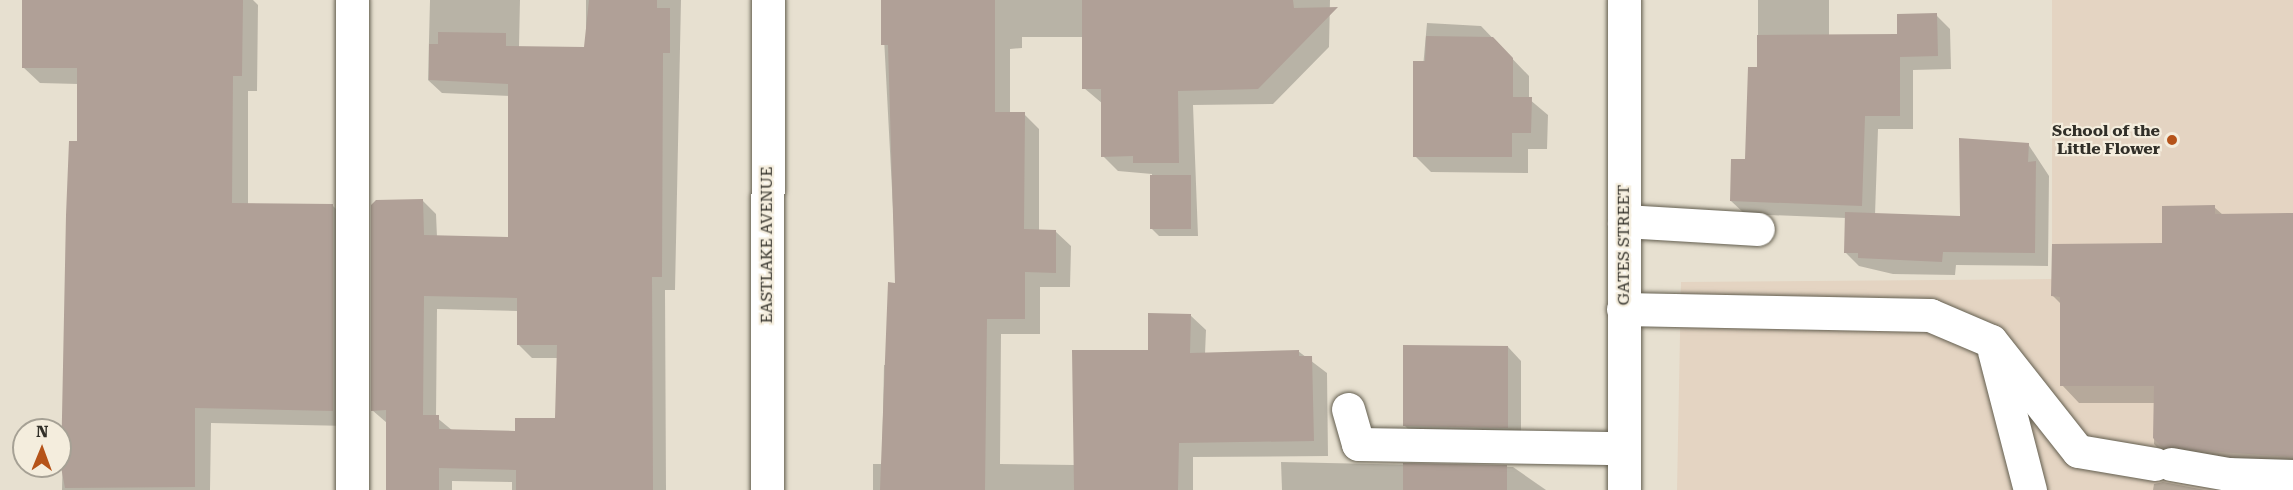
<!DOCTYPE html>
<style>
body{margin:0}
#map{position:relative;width:2293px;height:490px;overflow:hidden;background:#e7e0d0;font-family:"Roboto Serif",serif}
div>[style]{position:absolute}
.education>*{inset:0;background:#e4d4c2}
.shadow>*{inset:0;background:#0003}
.building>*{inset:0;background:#b0a097}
.roads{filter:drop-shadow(0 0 2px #635e4f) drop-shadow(0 0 2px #635e4f)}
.minor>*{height:33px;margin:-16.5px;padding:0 16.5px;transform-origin:16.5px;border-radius:16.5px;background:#fff}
.dots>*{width:16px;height:16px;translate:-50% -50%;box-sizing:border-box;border:3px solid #f4eddd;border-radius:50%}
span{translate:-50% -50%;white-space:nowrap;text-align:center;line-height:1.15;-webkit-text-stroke:4.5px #f4eddd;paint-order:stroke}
.poi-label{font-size:16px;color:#312f28;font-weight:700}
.right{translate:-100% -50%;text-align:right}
.street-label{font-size:16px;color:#312f28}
.north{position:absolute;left:12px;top:418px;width:60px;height:60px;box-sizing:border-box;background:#f4eddd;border:2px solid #a6a195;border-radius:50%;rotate:1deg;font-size:16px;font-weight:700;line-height:24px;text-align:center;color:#312f28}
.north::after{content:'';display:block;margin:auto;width:21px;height:27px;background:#b55319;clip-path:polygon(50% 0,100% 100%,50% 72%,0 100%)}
</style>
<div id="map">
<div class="education">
<i style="clip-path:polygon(2052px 0,2293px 0,2293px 490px,1677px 490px,1681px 282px,2052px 279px)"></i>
</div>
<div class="shadow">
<i style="clip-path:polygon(24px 0,253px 0,258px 5px,257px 91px,248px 91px,248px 205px,333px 206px,349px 222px,349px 426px,211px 423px,210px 490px,62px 490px,70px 142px,78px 143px,78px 84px,40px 83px,23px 67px)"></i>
<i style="clip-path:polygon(evenodd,430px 0,520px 0,519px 47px,586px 49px,586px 0,681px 0,675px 290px,665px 290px,666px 490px,512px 490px,512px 482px,452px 481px,452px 490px,387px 490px,387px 423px,372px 410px,422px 200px,436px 214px,437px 237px,509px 238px,510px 96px,442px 93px,428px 80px,430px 0,437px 309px,518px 311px,518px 344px,532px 358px,558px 358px,557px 420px,517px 432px,453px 431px,436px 417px,437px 309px)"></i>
<i style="clip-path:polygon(882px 0,1330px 0,1329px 47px,1273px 104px,1193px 105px,1198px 236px,1159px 236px,1151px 228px,1152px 174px,1118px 171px,1103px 156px,1103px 104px,1084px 88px,1084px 37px,1022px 37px,1022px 48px,1010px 49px,1010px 114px,1024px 114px,1039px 129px,1039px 231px,1055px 231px,1071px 246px,1070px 287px,1040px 287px,1040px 334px,1001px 334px,1000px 464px,1075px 465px,1149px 352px,1190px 315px,1206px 330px,1205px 354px,1298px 351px,1327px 373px,1328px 456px,1193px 457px,1193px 490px,873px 490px,873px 464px,882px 464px,884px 365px,890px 365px,897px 284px)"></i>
<i style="clip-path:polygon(1758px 0,1829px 0,1829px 36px,1899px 36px,1936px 15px,1950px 29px,1951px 69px,1913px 70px,1913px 129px,1878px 129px,1875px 215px,1961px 217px,2028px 144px,2049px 176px,2048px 266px,1956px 265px,1955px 275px,1893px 274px,1859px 266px,1845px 252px,1846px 218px,1745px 214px,1731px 201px,1747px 161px,1758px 68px)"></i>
<i style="clip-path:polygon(1427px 23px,1481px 26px,1529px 76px,1529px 99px,1548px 115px,1547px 149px,1528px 149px,1528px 173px,1431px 172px,1415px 156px)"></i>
<i style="clip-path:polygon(2214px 207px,2223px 215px,2293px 216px,2293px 475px,2172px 462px,2154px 444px,2155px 403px,2079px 403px,2062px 385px,2061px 304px,2053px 296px,2164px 244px)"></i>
<i style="clip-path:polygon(1508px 347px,1521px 361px,1521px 441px,1418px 439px,1404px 425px)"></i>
<i style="clip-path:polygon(1281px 462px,1513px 467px,1546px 490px,1282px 490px)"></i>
<i style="clip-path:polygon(2163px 482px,2205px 490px,2153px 490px,2154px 484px)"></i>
</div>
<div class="building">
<i style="clip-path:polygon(22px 0,243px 0,242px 76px,233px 76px,232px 203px,333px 204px,333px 411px,195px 408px,195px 487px,65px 488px,61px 467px,66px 215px,69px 141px,77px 141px,77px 68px,22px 68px)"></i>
<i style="clip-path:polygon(evenodd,589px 0,657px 0,657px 8px,670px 8px,670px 53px,663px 53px,662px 277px,652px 277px,653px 490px,516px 490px,516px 470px,439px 468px,439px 490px,386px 490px,386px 410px,371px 411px,371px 205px,376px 200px,423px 199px,424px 235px,508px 237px,508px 84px,429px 80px,429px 44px,438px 44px,438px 32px,506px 33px,506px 46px,584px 47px,589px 0,424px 296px,517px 298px,517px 345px,557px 345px,555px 418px,515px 418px,515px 431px,439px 429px,439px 415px,423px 415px,424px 296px)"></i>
<i style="clip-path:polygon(881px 0,995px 0,995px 112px,1025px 112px,1024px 229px,1056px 230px,1056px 273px,1025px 272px,1025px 319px,987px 319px,985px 490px,880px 490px,888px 282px,895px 283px,888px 45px,881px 45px)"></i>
<i style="clip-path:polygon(1082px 0,1293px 0,1294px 8px,1338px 7px,1258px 89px,1178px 91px,1179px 163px,1133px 163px,1133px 156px,1101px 157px,1101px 89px,1082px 89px)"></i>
<i style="clip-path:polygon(1937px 13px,1938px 56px,1900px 57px,1900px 116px,1865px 116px,1862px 206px,1730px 201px,1731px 159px,1745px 159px,1748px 67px,1757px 67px,1757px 35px,1897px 34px,1897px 14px)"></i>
<i style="clip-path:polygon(1426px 36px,1493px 37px,1513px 58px,1513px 97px,1532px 97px,1531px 133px,1512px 133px,1512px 157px,1413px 157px,1413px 61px,1425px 61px)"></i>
<i style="clip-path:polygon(1959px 138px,2029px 143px,2028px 162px,2036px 161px,2035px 253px,1943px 252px,1942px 262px,1858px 258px,1858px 253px,1844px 253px,1845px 212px,1960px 216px)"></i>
<i style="clip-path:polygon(1150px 175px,1191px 175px,1191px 229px,1150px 229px)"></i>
<i style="clip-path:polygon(2215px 205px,2215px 214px,2293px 213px,2293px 457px,2163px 448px,2153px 438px,2154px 386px,2060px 386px,2060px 297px,2051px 296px,2052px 244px,2162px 243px,2162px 206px)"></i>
<i style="clip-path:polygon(1148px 313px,1191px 314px,1190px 353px,1299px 350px,1299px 356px,1312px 356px,1314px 441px,1179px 443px,1178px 490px,1074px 490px,1072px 350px,1148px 350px)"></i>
<i style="clip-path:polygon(1403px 345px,1508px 346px,1508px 428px,1403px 426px)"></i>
<i style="clip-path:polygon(1403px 463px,1507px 465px,1507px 490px,1403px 490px)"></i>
</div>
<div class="roads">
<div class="minor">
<i style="left:1624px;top:0;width:490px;rotate:90deg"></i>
<i style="left:1624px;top:221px;width:134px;rotate:3.4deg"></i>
<i style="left:1623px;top:309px;width:307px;rotate:1.1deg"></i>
<i style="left:1930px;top:315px;width:66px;rotate:23.1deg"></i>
<i style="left:1991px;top:341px;width:140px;rotate:51.7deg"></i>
<i style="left:2078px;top:451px;width:78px;rotate:9.6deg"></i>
<i style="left:1994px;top:351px;width:144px;rotate:75.5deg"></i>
<i style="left:1348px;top:409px;width:36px;rotate:74deg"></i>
<i style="left:1358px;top:444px;width:266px;rotate:0.9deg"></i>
<i style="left:2171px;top:464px;width:58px;rotate:10deg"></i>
<i style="left:2228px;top:474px;width:65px;rotate:1.8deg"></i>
<i style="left:352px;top:490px;width:490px;rotate:-90deg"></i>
<i style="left:767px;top:490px;width:490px;rotate:-89.9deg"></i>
</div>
</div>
<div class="dots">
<i style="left:2172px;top:140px;background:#b55319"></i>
</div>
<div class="poi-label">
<span class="right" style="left:2160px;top:140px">School of the<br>Little Flower</span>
</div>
<div class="street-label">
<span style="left:767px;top:245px;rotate:-90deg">EASTLAKE AVENUE</span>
<span style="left:1624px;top:245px;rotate:-90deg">GATES STREET</span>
</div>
<div class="north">N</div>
</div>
